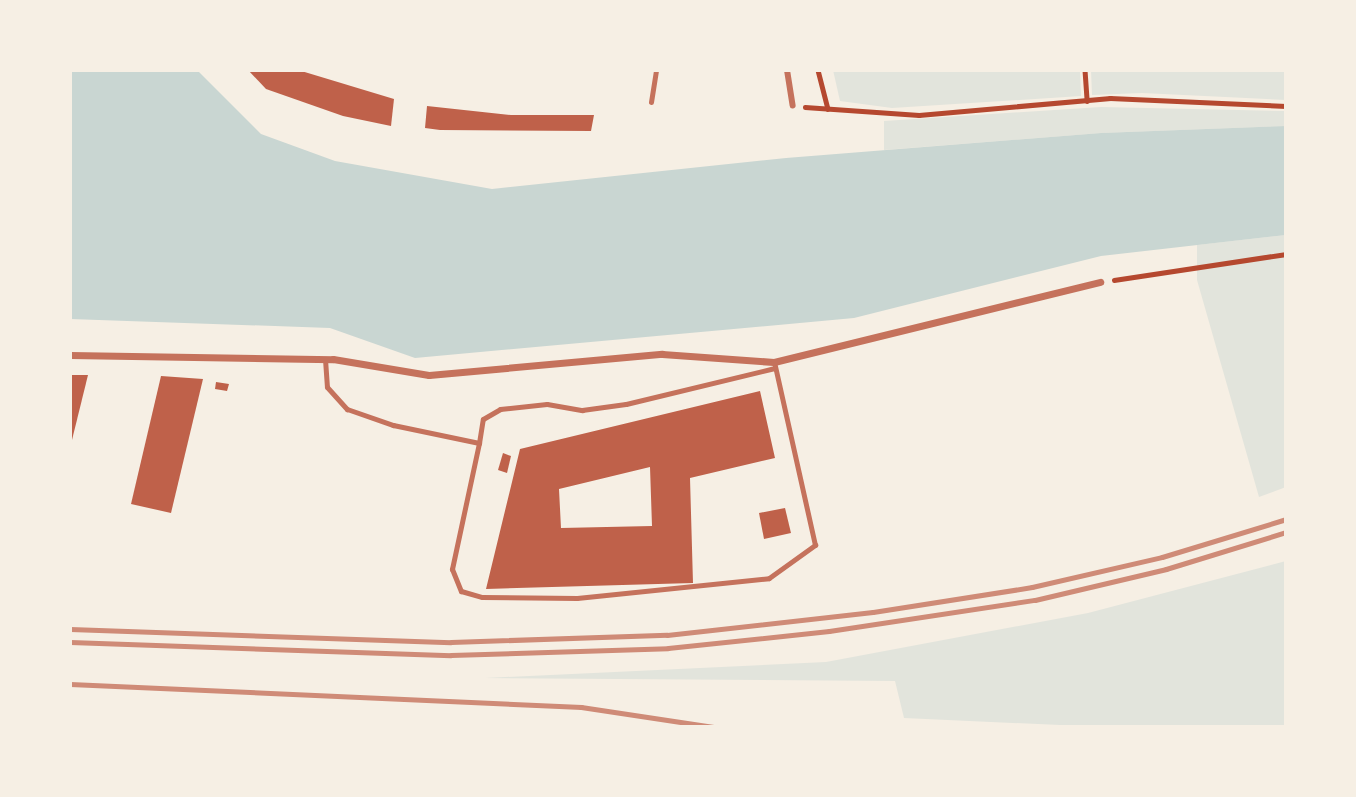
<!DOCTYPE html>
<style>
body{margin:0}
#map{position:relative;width:1356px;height:797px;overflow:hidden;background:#f6efe4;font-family:Helvetica,sans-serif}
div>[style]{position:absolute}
.green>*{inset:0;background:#e2e4dc}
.water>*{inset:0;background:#c9d6d2}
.building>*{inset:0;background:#bf614a}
.path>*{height:4.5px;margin:-2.25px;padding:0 2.25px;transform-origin:2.25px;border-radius:2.25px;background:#b5482f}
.service>*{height:5px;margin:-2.5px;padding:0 2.5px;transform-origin:2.5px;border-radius:2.5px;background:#c5725c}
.pedestrian>*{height:6px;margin:-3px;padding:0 3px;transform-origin:3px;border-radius:3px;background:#c5725c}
.minor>*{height:7px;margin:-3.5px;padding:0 3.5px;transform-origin:3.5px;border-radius:3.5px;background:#c5725c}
.rail>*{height:5px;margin:-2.5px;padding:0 2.5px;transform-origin:2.5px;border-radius:2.5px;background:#cf8b77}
span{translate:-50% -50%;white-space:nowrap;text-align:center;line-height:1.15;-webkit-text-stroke:5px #f6efe4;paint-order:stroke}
.frame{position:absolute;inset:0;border:72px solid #f6efe4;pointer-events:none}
</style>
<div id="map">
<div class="green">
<i style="clip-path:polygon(833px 70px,1080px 70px,1081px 96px,892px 108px,840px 101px)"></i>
<i style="clip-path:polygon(1091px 70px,1286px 70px,1286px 100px,1142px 93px,1092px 95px)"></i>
<i style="clip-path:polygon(1101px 107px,1286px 111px,1286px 126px,1101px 133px,884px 150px,884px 121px)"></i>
<i style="clip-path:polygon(1286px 235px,1286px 487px,1259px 497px,1197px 280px,1197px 245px)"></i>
<i style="clip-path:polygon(1286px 561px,1286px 727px,1104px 727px,904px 718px,895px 681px,485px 678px,826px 662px,1088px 613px)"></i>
</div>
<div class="water">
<i style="clip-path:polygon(70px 70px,197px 70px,261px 134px,335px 161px,492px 189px,786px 158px,1101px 133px,1286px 126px,1286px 235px,1101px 256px,854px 318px,415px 358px,330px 328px,70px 319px)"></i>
</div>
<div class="building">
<i style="clip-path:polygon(248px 70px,298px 70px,394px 99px,391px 126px,343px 116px,266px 89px)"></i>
<i style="clip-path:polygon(427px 106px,511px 115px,594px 115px,591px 131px,440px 130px,425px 128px)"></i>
<i style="clip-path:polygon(70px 375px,88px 375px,71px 444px,70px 444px)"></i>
<i style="clip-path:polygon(161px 376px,203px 379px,171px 513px,131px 504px)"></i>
<i style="clip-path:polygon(216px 382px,229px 384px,227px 391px,215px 389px)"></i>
<i style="clip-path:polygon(evenodd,760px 391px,775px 458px,690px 478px,693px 583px,486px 589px,520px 449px,760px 391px,650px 467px,652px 526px,561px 528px,559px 489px,650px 467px)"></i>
<i style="clip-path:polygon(503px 453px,511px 456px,507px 473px,498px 470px)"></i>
<i style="clip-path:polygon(785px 508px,791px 533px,764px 539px,759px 513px)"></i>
</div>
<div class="path">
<i style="left:818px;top:70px;width:40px;rotate:75.6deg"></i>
<i style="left:1085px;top:70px;width:31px;rotate:86deg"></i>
<i style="left:805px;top:107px;width:114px;rotate:4deg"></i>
<i style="left:919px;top:115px;width:192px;rotate:-5.1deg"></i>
<i style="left:1110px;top:98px;width:176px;rotate:2.6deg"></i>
<i style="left:1114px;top:280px;width:174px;rotate:-8.6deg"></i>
</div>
<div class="service">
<i style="left:651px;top:102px;width:32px;rotate:-81deg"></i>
<i style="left:325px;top:359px;width:28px;rotate:86deg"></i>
<i style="left:327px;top:387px;width:30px;rotate:48deg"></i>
<i style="left:347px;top:409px;width:49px;rotate:19.2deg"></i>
<i style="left:393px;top:425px;width:88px;rotate:11.8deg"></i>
<i style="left:479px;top:443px;width:129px;rotate:102.1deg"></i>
<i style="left:452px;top:569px;width:24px;rotate:68deg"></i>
<i style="left:461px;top:591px;width:22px;rotate:16deg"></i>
<i style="left:482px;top:597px;width:95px;rotate:0.6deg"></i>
<i style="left:577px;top:598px;width:193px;rotate:-5.9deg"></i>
<i style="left:769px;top:578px;width:57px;rotate:-35.7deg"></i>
<i style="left:815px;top:545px;width:188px;rotate:-102.6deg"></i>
<i style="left:479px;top:443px;width:24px;rotate:-81deg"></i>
<i style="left:483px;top:419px;width:20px;rotate:-30deg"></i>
<i style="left:500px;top:409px;width:47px;rotate:-6.1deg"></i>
<i style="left:547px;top:404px;width:36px;rotate:10deg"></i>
<i style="left:582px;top:410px;width:44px;rotate:-7.8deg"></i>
<i style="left:626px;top:404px;width:153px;rotate:-13.6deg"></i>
</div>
<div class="pedestrian">
<i style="left:787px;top:70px;width:36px;rotate:81deg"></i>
</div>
<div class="minor">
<i style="left:70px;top:355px;width:263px;rotate:0.9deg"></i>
<i style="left:333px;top:359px;width:97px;rotate:9.5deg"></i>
<i style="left:429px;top:375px;width:234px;rotate:-5.2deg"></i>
<i style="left:662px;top:354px;width:112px;rotate:4.1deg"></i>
<i style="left:774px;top:362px;width:336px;rotate:-13.8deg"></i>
</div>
<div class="rail">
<i style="left:70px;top:629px;width:381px;rotate:2deg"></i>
<i style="left:451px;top:642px;width:216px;rotate:-1.9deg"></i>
<i style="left:667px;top:635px;width:207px;rotate:-6.4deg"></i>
<i style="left:873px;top:612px;width:161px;rotate:-8.9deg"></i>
<i style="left:1032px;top:587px;width:133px;rotate:-13deg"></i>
<i style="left:1162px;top:557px;width:130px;rotate:-17deg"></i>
<i style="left:70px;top:642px;width:381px;rotate:2deg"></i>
<i style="left:451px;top:655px;width:217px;rotate:-1.8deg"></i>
<i style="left:668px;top:648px;width:162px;rotate:-6deg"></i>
<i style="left:829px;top:631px;width:208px;rotate:-8.6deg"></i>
<i style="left:1035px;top:600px;width:135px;rotate:-13.3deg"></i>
<i style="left:1166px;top:569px;width:126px;rotate:-17.1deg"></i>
<i style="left:70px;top:684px;width:512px;rotate:2.58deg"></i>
<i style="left:581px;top:707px;width:134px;rotate:8.6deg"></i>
</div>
<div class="frame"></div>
</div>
